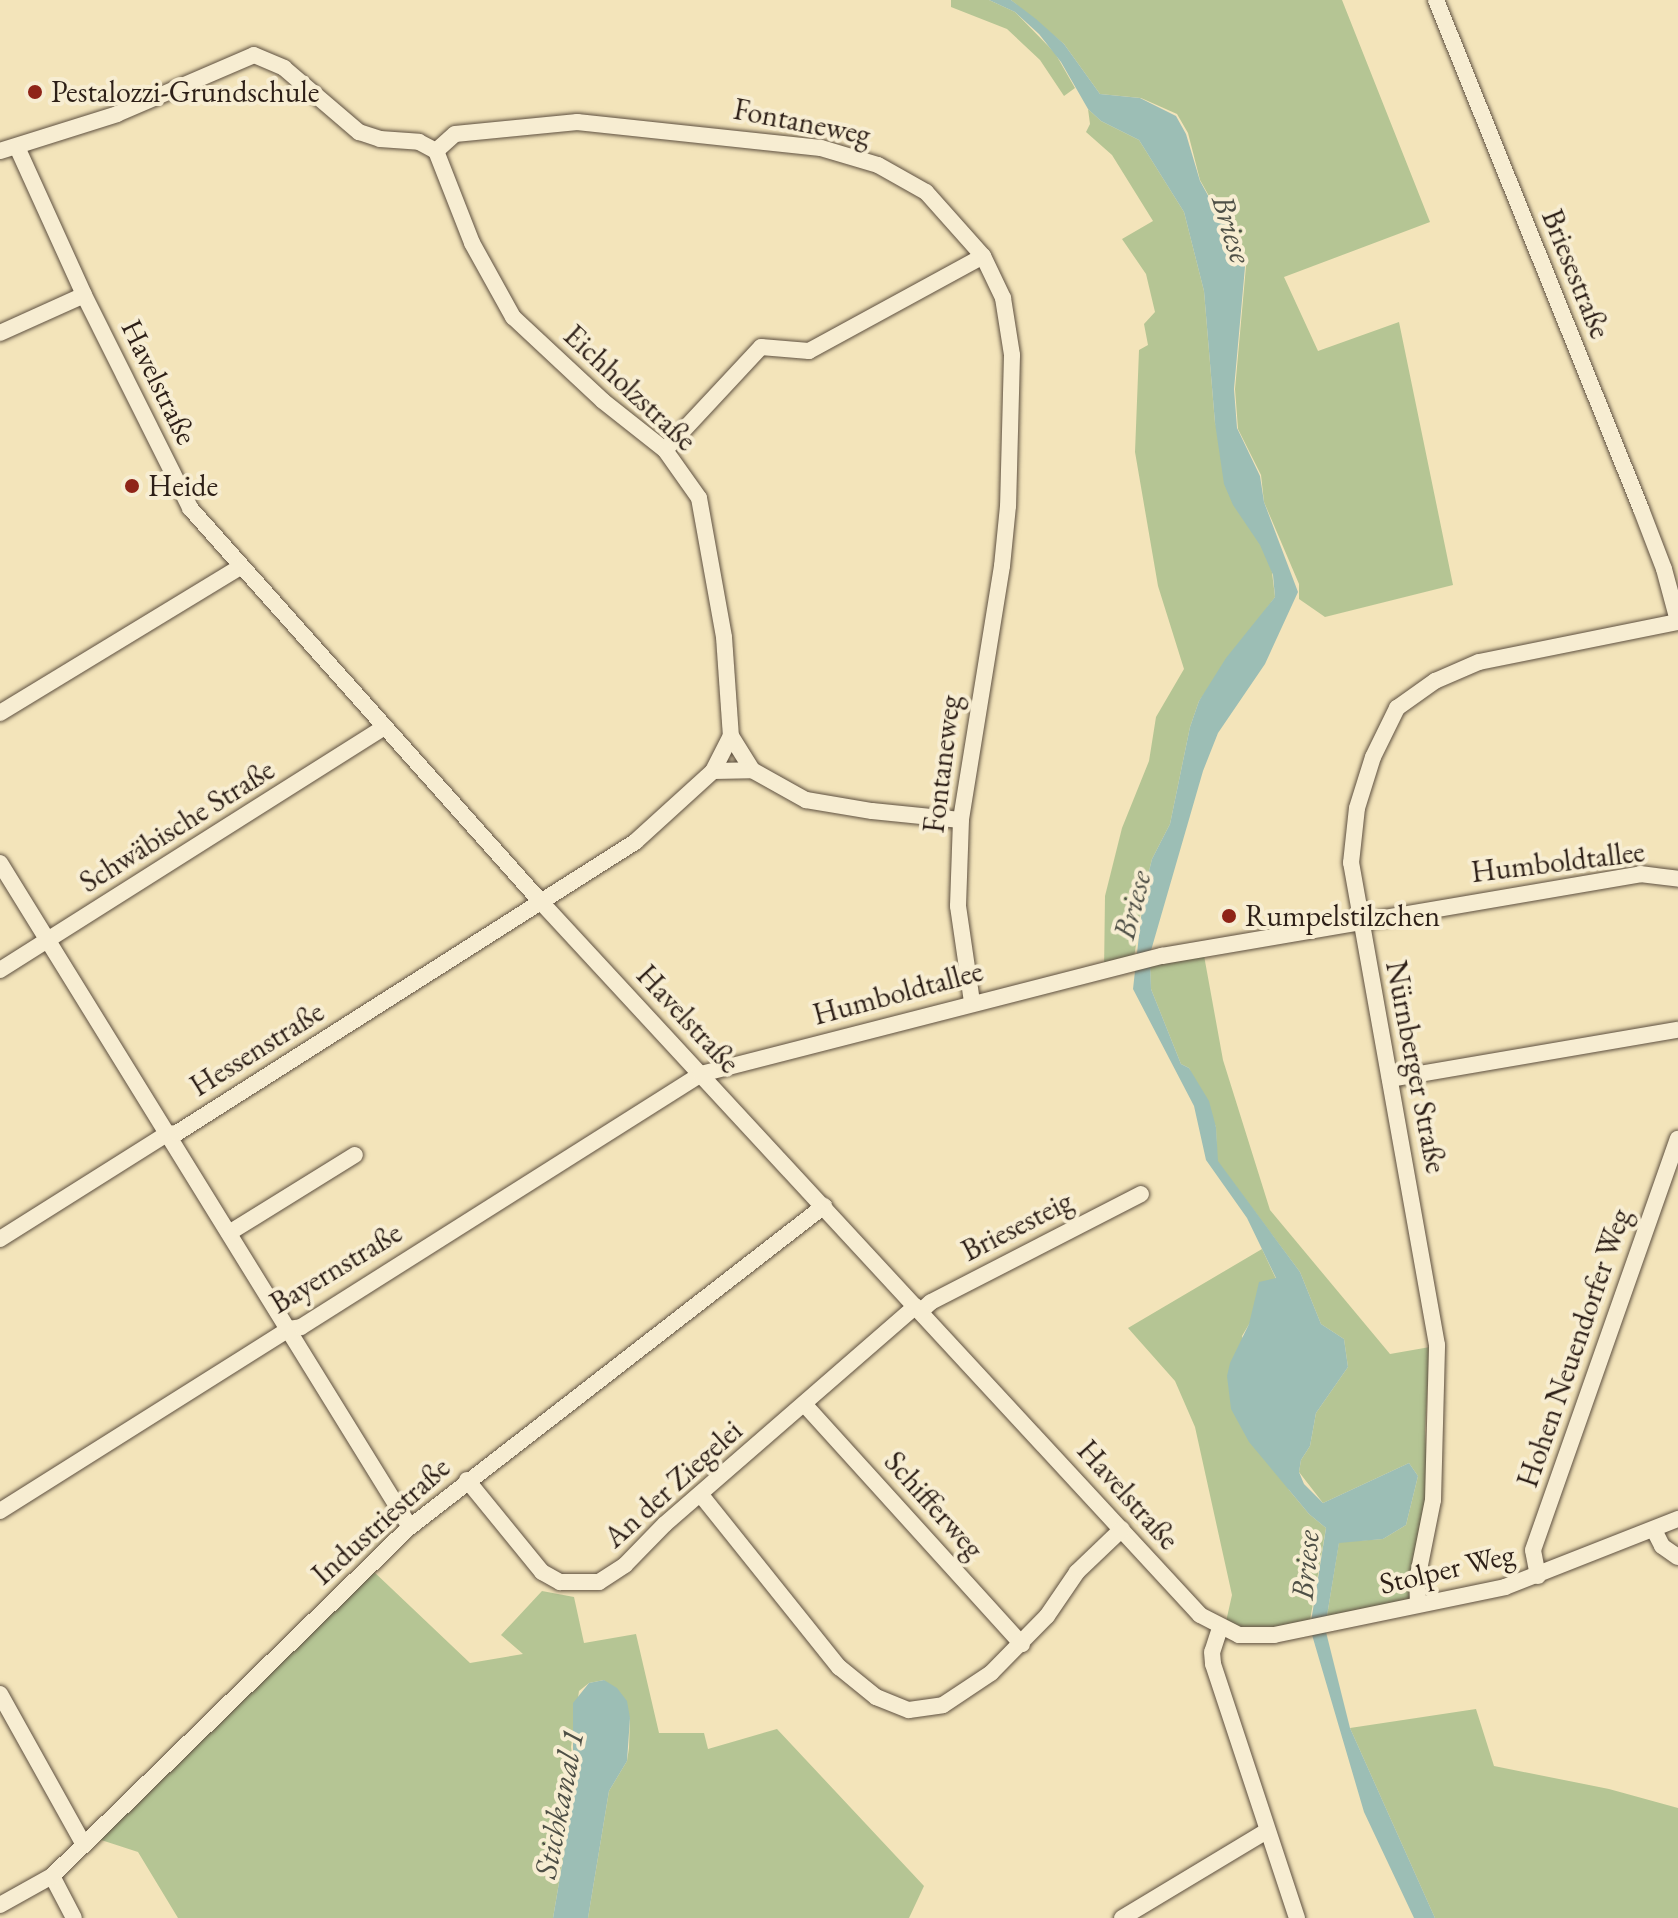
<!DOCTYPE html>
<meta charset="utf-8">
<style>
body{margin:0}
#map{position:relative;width:1678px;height:1918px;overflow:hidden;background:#f3e4ba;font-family:"EB Garamond",serif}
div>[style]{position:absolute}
.green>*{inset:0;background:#b5c594}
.water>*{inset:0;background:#9cbeb5}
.roads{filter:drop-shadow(0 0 2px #5e5040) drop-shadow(0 0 2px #5e5040)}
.minor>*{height:16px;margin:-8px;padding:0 8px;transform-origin:8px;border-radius:8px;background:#f7edd2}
.dots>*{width:22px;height:22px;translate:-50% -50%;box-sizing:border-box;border:4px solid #f7edd2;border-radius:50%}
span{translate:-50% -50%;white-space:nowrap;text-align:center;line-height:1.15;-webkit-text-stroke:8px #f7edd2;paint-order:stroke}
.poi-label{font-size:30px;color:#2d1f17}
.left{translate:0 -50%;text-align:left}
.street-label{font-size:30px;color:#2d1f17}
.water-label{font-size:32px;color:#4e4f46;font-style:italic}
</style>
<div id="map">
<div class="green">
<i style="clip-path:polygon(951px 0,989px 0,1015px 12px,1055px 53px,1075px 88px,1064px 96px,1040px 60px,1007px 29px,951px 7px)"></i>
<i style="clip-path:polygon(1011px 0,1342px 0,1430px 222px,1284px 277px,1318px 351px,1399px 322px,1453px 585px,1325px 617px,1299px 599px,1299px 584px,1264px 502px,1261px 475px,1238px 429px,1235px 389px,1246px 266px,1229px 225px,1222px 219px,1200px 180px,1188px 133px,1177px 114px,1141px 98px,1100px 94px,1064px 44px)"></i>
<i style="clip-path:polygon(1088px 109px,1101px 121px,1139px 140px,1184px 212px,1204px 291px,1215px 423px,1271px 564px,1275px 597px,1199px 701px,1190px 727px,1170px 824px,1152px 859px,1144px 891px,1134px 958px,1104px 972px,1105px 896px,1122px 828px,1149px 761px,1156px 717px,1184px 669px,1158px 586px,1135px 452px,1139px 350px,1148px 345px,1144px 324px,1155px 312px,1146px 274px,1122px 239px,1153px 221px,1112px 155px,1086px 132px,1090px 124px)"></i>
<i style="clip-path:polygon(1203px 950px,1223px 1060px,1270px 1210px,1390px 1354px,1430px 1347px,1425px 1430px,1429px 1514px,1416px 1602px,1326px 1622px,1339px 1542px,1383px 1539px,1406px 1525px,1418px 1476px,1409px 1463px,1323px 1503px,1299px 1472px,1301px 1460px,1310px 1446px,1316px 1413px,1348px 1367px,1344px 1339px,1321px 1324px,1300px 1272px,1217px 1161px,1216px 1127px,1189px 1068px,1181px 1064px,1151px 989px,1150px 961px)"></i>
<i style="clip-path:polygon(1262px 1249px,1276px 1279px,1242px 1336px,1289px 1490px,1309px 1514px,1326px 1528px,1309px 1626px,1274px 1633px,1225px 1626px,1232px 1595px,1195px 1427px,1175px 1381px,1128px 1328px)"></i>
<i style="clip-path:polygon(372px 1570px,470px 1663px,523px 1654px,501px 1635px,542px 1591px,574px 1597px,584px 1643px,636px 1634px,659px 1733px,704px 1733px,708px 1749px,777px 1729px,924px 1886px,909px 1918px,588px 1918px,609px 1791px,627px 1761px,629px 1748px,630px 1718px,604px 1680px,589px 1683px,579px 1691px,571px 1747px,575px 1773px,573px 1800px,553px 1918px,178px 1918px,138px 1852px,95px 1838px)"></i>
<i style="clip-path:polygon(1476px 1709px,1494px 1766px,1609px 1789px,1678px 1808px,1678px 1918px,1435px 1918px,1350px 1728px)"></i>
</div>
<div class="water">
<i style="clip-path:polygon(989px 0,1011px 0,1036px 19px,1064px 44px,1100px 94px,1140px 98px,1176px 116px,1186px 134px,1200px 181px,1221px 219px,1228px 225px,1245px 267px,1234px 389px,1237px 428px,1260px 476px,1264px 502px,1298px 592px,1265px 664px,1218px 733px,1203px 771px,1150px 954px,1151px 989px,1181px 1064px,1189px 1068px,1209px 1101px,1216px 1127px,1218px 1161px,1300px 1272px,1321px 1324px,1344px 1339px,1348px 1367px,1316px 1413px,1310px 1446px,1301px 1460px,1299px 1472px,1304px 1484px,1323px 1503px,1409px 1463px,1418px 1476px,1406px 1525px,1383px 1539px,1339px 1543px,1325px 1628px,1350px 1728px,1435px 1918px,1414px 1918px,1364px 1812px,1310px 1628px,1326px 1528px,1309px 1514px,1249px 1442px,1231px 1409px,1227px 1376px,1230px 1363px,1249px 1324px,1259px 1282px,1276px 1278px,1247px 1218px,1206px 1160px,1194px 1106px,1133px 989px,1144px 891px,1152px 859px,1170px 824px,1190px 727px,1199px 701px,1226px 658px,1275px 597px,1273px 575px,1260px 545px,1233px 505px,1224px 484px,1215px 423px,1204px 291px,1184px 212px,1139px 140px,1101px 121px,1088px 109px,1061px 62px,1039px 34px,1015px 12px)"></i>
<i style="clip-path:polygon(604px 1680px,617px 1688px,627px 1701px,630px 1718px,627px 1761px,609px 1791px,588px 1918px,553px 1918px,573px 1800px,573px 1703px,589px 1683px)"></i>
</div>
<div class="roads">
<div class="minor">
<i style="left:1436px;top:0;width:549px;rotate:68.06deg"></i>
<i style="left:1641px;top:509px;width:64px;rotate:69deg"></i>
<i style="left:1664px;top:569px;width:54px;rotate:74.9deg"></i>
<i style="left:17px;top:147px;width:162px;rotate:65.6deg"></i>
<i style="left:84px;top:295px;width:238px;rotate:63.5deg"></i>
<i style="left:190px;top:508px;width:528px;rotate:48.3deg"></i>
<i style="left:541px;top:902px;width:971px;rotate:47.25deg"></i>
<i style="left:1200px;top:1615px;width:44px;rotate:27.1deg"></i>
<i style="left:1239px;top:1635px;width:35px"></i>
<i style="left:1274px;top:1635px;width:236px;rotate:-11.7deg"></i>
<i style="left:1505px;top:1587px;width:186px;rotate:-21.5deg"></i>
<i style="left:0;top:151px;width:123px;rotate:-17.5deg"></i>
<i style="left:117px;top:114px;width:149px;rotate:-23.3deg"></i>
<i style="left:254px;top:55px;width:33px;rotate:23deg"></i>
<i style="left:284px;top:68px;width:99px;rotate:40.5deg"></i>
<i style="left:359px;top:132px;width:22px;rotate:18deg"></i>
<i style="left:380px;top:139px;width:39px;rotate:4deg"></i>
<i style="left:419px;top:142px;width:19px;rotate:28deg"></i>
<i style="left:436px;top:151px;width:25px;rotate:-42deg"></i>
<i style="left:455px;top:134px;width:123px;rotate:-5.6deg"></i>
<i style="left:577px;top:122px;width:245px;rotate:6.1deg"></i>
<i style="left:821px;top:148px;width:59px;rotate:16.6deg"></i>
<i style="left:878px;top:165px;width:55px;rotate:29.4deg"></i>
<i style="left:926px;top:192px;width:86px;rotate:48.3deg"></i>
<i style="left:983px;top:256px;width:47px;rotate:64.5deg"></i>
<i style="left:1003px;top:298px;width:58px;rotate:81deg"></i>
<i style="left:1012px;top:355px;width:151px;rotate:91.5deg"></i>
<i style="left:1008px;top:506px;width:60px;rotate:95.7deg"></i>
<i style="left:1002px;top:566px;width:257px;rotate:99.2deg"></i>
<i style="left:961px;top:820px;width:86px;rotate:92deg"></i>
<i style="left:958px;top:906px;width:97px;rotate:81.7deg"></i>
<i style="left:436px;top:151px;width:99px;rotate:68.6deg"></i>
<i style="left:472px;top:243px;width:85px;rotate:61deg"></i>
<i style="left:513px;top:317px;width:123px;rotate:43deg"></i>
<i style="left:603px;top:401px;width:79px;rotate:38.3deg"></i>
<i style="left:665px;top:450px;width:59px;rotate:54.7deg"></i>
<i style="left:699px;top:498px;width:141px;rotate:79.8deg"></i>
<i style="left:724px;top:637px;width:99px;rotate:86deg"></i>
<i style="left:731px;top:736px;width:40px;rotate:58deg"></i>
<i style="left:0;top:333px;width:92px;rotate:-24.3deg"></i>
<i style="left:665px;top:450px;width:141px;rotate:-47deg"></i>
<i style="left:761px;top:347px;width:48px;rotate:4.8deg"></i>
<i style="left:809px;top:351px;width:198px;rotate:-28.6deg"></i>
<i style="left:0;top:713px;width:281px;rotate:-31.3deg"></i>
<i style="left:713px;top:771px;width:39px;rotate:-1deg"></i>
<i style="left:752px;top:770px;width:62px;rotate:29.1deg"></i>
<i style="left:806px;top:800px;width:67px;rotate:9.5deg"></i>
<i style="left:872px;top:811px;width:89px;rotate:5.8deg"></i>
<i style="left:0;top:863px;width:780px;rotate:58.31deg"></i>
<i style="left:0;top:970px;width:454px;rotate:-32.3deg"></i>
<i style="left:1390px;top:1079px;width:292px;rotate:-9.7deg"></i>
<i style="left:229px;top:1233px;width:148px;rotate:-31.8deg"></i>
<i style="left:0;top:1239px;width:197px;rotate:-32.2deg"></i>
<i style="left:167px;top:1134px;width:10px;rotate:-6deg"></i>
<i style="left:177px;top:1133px;width:543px;rotate:-32.43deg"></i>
<i style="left:635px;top:842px;width:105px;rotate:-42.3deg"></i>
<i style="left:713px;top:771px;width:39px;rotate:-63deg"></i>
<i style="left:921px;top:1311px;width:13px;rotate:-42deg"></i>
<i style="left:931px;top:1302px;width:236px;rotate:-27.2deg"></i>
<i style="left:805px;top:1405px;width:323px;rotate:47.8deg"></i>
<i style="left:467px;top:1480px;width:119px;rotate:50.8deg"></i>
<i style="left:542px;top:1572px;width:21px;rotate:29deg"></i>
<i style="left:560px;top:1582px;width:39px"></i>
<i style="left:599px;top:1582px;width:31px;rotate:-33deg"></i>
<i style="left:625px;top:1565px;width:57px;rotate:-45.7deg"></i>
<i style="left:665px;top:1524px;width:332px;rotate:-41deg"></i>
<i style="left:701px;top:1495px;width:221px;rotate:51.3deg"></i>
<i style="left:839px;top:1667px;width:48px;rotate:39deg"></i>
<i style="left:876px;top:1697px;width:35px;rotate:22deg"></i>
<i style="left:909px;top:1710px;width:34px;rotate:-8deg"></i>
<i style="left:943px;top:1705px;width:58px;rotate:-33.7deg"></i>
<i style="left:991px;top:1673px;width:80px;rotate:-45.5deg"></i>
<i style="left:1047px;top:1616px;width:53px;rotate:-55.7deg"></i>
<i style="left:1077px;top:1572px;width:62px;rotate:-43.7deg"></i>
<i style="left:0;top:1511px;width:342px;rotate:-32.2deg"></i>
<i style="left:289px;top:1329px;width:12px;rotate:-9deg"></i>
<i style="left:301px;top:1327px;width:473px;rotate:-32.3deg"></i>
<i style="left:701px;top:1074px;width:476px;rotate:-14.4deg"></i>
<i style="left:1162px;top:956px;width:485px;rotate:-9.7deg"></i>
<i style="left:1640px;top:874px;width:38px;rotate:7deg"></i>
<i style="left:1654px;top:1530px;width:18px;rotate:63deg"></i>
<i style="left:1662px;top:1546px;width:19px;rotate:35deg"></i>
<i style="left:1538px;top:1576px;width:26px;rotate:-101deg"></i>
<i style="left:1533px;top:1550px;width:436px;rotate:-70.6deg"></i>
<i style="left:1418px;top:1604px;width:24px;rotate:-92deg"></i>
<i style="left:1417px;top:1580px;width:82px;rotate:-78.7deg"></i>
<i style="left:1433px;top:1500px;width:155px;rotate:-88.5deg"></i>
<i style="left:1437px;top:1345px;width:490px;rotate:-100.1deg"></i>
<i style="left:1351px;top:863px;width:55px;rotate:-83.8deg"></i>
<i style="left:1357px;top:808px;width:53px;rotate:-72.6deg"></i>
<i style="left:1373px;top:757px;width:55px;rotate:-63.9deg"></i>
<i style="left:1397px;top:708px;width:47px;rotate:-35.4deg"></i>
<i style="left:1435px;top:681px;width:48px;rotate:-23.4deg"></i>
<i style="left:1479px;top:662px;width:203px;rotate:-11.4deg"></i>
<i style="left:1220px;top:1628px;width:25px;rotate:108deg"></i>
<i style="left:1212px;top:1652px;width:12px;rotate:85deg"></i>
<i style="left:1213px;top:1664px;width:268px;rotate:71.7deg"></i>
<i style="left:0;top:1694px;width:173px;rotate:60.9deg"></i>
<i style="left:52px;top:1876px;width:47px;rotate:62.4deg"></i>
<i style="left:0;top:1905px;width:60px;rotate:-29.1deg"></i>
<i style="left:52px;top:1876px;width:500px;rotate:-44.3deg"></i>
<i style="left:410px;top:1527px;width:524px;rotate:-37.79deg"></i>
<i style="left:1122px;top:1918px;width:169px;rotate:-31deg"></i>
</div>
</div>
<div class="dots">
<i style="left:35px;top:92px;background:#8f2418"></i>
<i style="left:132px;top:486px;background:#8f2418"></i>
<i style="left:1229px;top:916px;background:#8f2418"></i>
</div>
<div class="poi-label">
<span class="left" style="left:51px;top:92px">Pestalozzi-Grundschule</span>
<span class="left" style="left:148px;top:486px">Heide</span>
<span class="left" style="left:1245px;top:916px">Rumpelstilzchen</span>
</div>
<div class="street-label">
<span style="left:802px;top:122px;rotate:11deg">Fontaneweg</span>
<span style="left:1576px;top:274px;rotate:68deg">Briesestraße</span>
<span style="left:159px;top:382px;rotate:64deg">Havelstraße</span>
<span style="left:630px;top:388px;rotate:43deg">Eichholzstraße</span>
<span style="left:942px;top:764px;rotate:-83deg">Fontaneweg</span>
<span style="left:177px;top:826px;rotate:-32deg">Schwäbische Straße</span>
<span style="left:1558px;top:862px;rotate:-7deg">Humboldtallee</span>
<span style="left:898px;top:993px;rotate:-15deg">Humboldtallee</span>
<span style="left:688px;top:1019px;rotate:47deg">Havelstraße</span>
<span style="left:257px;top:1049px;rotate:-32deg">Hessenstraße</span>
<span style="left:1416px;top:1067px;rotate:79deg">Nürnberger Straße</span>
<span style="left:1017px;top:1226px;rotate:-27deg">Briesesteig</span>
<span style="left:336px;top:1268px;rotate:-31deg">Bayernstraße</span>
<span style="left:1574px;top:1348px;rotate:-71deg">Hohen Neuendorfer Weg</span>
<span style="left:673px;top:1484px;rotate:-42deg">An der Ziegelei</span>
<span style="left:1128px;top:1495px;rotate:48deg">Havelstraße</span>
<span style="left:934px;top:1505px;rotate:48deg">Schifferweg</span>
<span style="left:381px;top:1521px;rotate:-42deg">Industriestraße</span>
<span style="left:1447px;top:1569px;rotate:-13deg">Stolper Weg</span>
</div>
<div class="water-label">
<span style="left:1232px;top:229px;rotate:73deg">Briese</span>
<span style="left:1132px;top:905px;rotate:-75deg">Briese</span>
<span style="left:1305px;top:1565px;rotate:-85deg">Briese</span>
<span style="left:559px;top:1804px;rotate:-79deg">Stichkanal 1</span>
</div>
</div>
